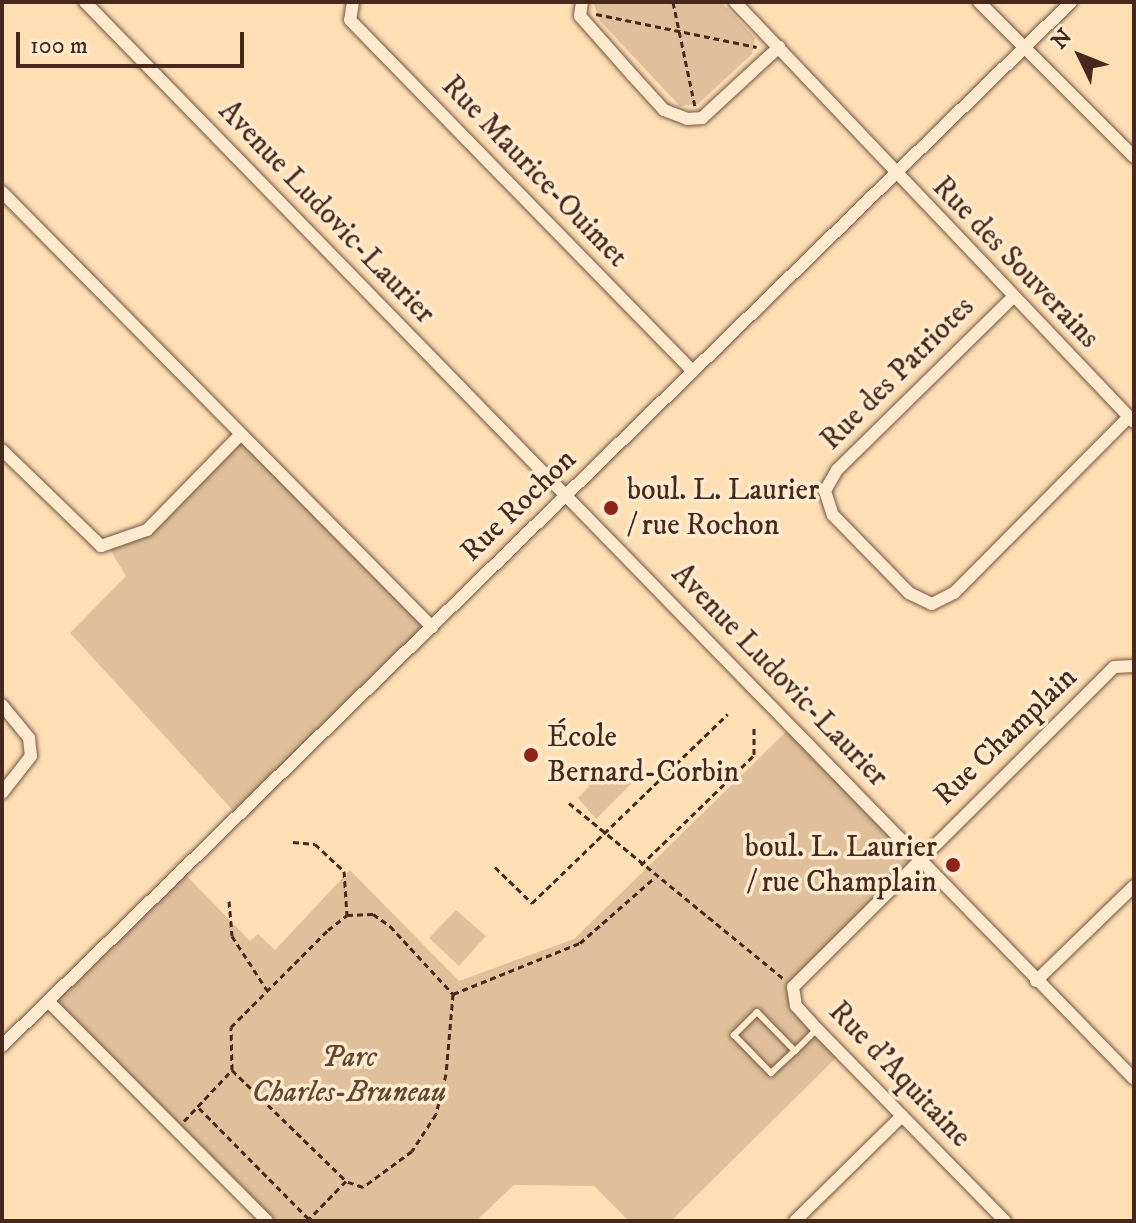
<!DOCTYPE html>
<meta charset="utf-8">
<style>
body{margin:0}
#map{position:relative;width:1136px;height:1223px;overflow:hidden;background:#fedfb4;font-family:"IM FELL DW Pica",serif}
div>[style]{position:absolute}
.green>*{inset:0;background:#dfc09a}
.path>*{height:3px;margin-top:-1.5px;transform-origin:0;background:repeating-linear-gradient(90deg,#46281c 0 6px,transparent 0 10px)}
.roads{filter:drop-shadow(0 0 2px #745642) drop-shadow(0 0 2px #745642)}
.service>*{height:6px;margin:-3px;padding:0 3px;transform-origin:3px;border-radius:3px;background:#feeace}
.minor>*{height:12px;margin:-6px;padding:0 6px;transform-origin:6px;border-radius:6px;background:#feeace}
.dots>*{width:22px;height:22px;translate:-50% -50%;box-sizing:border-box;border:4px solid #feeace;border-radius:50%}
span{translate:-50% -50%;white-space:nowrap;text-align:center;line-height:1.15;-webkit-text-stroke:7px #feeace;paint-order:stroke}
.street-label{font-size:30px;color:#46281c}
.poi-label{font-size:30px;color:#46281c}
.left{translate:0 -50%;text-align:left}
.right{translate:-100% -50%;text-align:right}
.park-label{font-size:30px;color:#654635;font-style:italic}
.frame{position:absolute;inset:0;border:4px solid #46281c;pointer-events:none}
.north{position:absolute;left:1040px;top:16px;width:80px;height:80px;-webkit-text-stroke:6px #feeace;paint-order:stroke;rotate:313deg;font-size:22px;font-weight:700;line-height:32px;text-align:center;color:#46281c}
.north::after{content:'';display:block;margin:auto;width:28px;height:36px;background:#46281c;clip-path:polygon(50% 0,100% 100%,50% 72%,0 100%)}
.scale{position:absolute;left:16px;top:32px;width:228px;height:36px;box-sizing:border-box;border:4px solid #46281c;border-top:0;padding-left:10px;font-size:24px;line-height:28px;white-space:nowrap;color:#46281c;-webkit-text-stroke:6px #feeace;paint-order:stroke}
</style>
<div id="map">
<div class="green">
<i style="clip-path:polygon(593px 2px,721px 2px,755px 38px,752px 54px,698px 104px,680px 106px,600px 21px)"></i>
<i style="clip-path:polygon(238px 438px,430px 630px,237px 815px,70px 633px,126px 576px,107px 545px,129px 540px)"></i>
<i style="clip-path:polygon(791px 727px,918px 856px,793px 987px,797px 1006px,841px 1053px,671px 1221px,629px 1221px,594px 1186px,514px 1185px,476px 1221px,267px 1221px,49px 1002px,181px 870px,250px 941px,258px 934px,275px 950px,350px 870px,459px 981px,574px 939px)"></i>
<i style="clip-path:polygon(611px 763px,631px 784px,596px 819px,578px 798px)"></i>
<i style="clip-path:polygon(456px 910px,486px 936px,459px 966px,429px 938px)"></i>
</div>
<div class="path">
<i style="left:673px;top:2px;width:106px;rotate:78.1deg"></i>
<i style="left:596px;top:14px;width:164px;rotate:11.6deg"></i>
<i style="left:569px;top:803px;width:278px;rotate:39.3deg"></i>
<i style="left:293px;top:842px;width:22px;rotate:5deg"></i>
<i style="left:315px;top:844px;width:40px;rotate:43deg"></i>
<i style="left:344px;top:871px;width:44px;rotate:86.1deg"></i>
<i style="left:641px;top:865px;width:158px;rotate:-44.2deg"></i>
<i style="left:754px;top:755px;width:28px;rotate:-90deg"></i>
<i style="left:495px;top:867px;width:52px;rotate:44.2deg"></i>
<i style="left:532px;top:903px;width:272px;rotate:-44deg"></i>
<i style="left:229px;top:901px;width:35px;rotate:85deg"></i>
<i style="left:232px;top:936px;width:64px;rotate:57.1deg"></i>
<i style="left:453px;top:994px;width:137px;rotate:-21.9deg"></i>
<i style="left:580px;top:943px;width:98px;rotate:-41.3deg"></i>
<i style="left:232px;top:1070px;width:43px;rotate:-91.3deg"></i>
<i style="left:231px;top:1027px;width:137px;rotate:-45deg"></i>
<i style="left:328px;top:930px;width:24px;rotate:-38deg"></i>
<i style="left:347px;top:915px;width:26px;rotate:-2deg"></i>
<i style="left:373px;top:914px;width:21px;rotate:35deg"></i>
<i style="left:390px;top:926px;width:93px;rotate:47.2deg"></i>
<i style="left:453px;top:994px;width:80px;rotate:95deg"></i>
<i style="left:446px;top:1074px;width:41px;rotate:104deg"></i>
<i style="left:436px;top:1114px;width:44px;rotate:123deg"></i>
<i style="left:412px;top:1151px;width:61px;rotate:143.7deg"></i>
<i style="left:363px;top:1187px;width:18px;rotate:-161deg"></i>
<i style="left:199px;top:1108px;width:156px;rotate:45.3deg"></i>
<i style="left:184px;top:1121px;width:70px;rotate:-46.7deg"></i>
<i style="left:232px;top:1070px;width:159px;rotate:44.2deg"></i>
<i style="left:346px;top:1181px;width:56px;rotate:134.3deg"></i>
</div>
<div class="roads">
<div class="service">
<i style="left:795px;top:1051px;width:54px;rotate:-134.3deg"></i>
<i style="left:757px;top:1012px;width:33px;rotate:135deg"></i>
<i style="left:734px;top:1035px;width:53px;rotate:45.8deg"></i>
<i style="left:771px;top:1073px;width:33px;rotate:-43deg"></i>
<i style="left:795px;top:1051px;width:31px;rotate:-45deg"></i>
</div>
<div class="minor">
<i style="left:85px;top:2px;width:1503px;rotate:45.75deg"></i>
<i style="left:353px;top:2px;width:18px;rotate:99deg"></i>
<i style="left:350px;top:20px;width:491px;rotate:45.7deg"></i>
<i style="left:582px;top:2px;width:14px;rotate:98deg"></i>
<i style="left:580px;top:16px;width:80px;rotate:48.5deg"></i>
<i style="left:633px;top:76px;width:46px;rotate:47.6deg"></i>
<i style="left:664px;top:110px;width:25px;rotate:21deg"></i>
<i style="left:687px;top:119px;width:15px;rotate:-4deg"></i>
<i style="left:702px;top:118px;width:105px;rotate:-42.7deg"></i>
<i style="left:735px;top:2px;width:579px;rotate:46.47deg"></i>
<i style="left:979px;top:2px;width:219px;rotate:45deg"></i>
<i style="left:2px;top:192px;width:612px;rotate:45.33deg"></i>
<i style="left:1012px;top:298px;width:245px;rotate:135.5deg"></i>
<i style="left:837px;top:470px;width:24px;rotate:120deg"></i>
<i style="left:825px;top:491px;width:25px;rotate:72deg"></i>
<i style="left:833px;top:515px;width:109px;rotate:45.7deg"></i>
<i style="left:909px;top:593px;width:25px;rotate:26deg"></i>
<i style="left:932px;top:604px;width:25px;rotate:-27deg"></i>
<i style="left:954px;top:593px;width:248px;rotate:-45.2deg"></i>
<i style="left:2px;top:450px;width:138px;rotate:44.1deg"></i>
<i style="left:101px;top:546px;width:49px;rotate:-19.2deg"></i>
<i style="left:147px;top:530px;width:133px;rotate:-45.6deg"></i>
<i style="left:2px;top:705px;width:43px;rotate:50.7deg"></i>
<i style="left:29px;top:738px;width:18px;rotate:84deg"></i>
<i style="left:31px;top:756px;width:47px;rotate:128.1deg"></i>
<i style="left:1036px;top:981px;width:136px;rotate:-44.1deg"></i>
<i style="left:49px;top:1002px;width:309px;rotate:45.1deg"></i>
<i style="left:2px;top:1046px;width:1494px;rotate:-44.32deg"></i>
<i style="left:795px;top:1221px;width:150px;rotate:-44.5deg"></i>
<i style="left:1005px;top:1221px;width:269px;rotate:-134.4deg"></i>
<i style="left:817px;top:1029px;width:31px;rotate:-132deg"></i>
<i style="left:796px;top:1006px;width:19px;rotate:-99deg"></i>
<i style="left:793px;top:987px;width:453px;rotate:-44.9deg"></i>
<i style="left:1114px;top:667px;width:20px;rotate:-3deg"></i>
</div>
</div>
<div class="dots">
<i style="left:611px;top:508px;background:#8f2418"></i>
<i style="left:531px;top:755px;background:#8f2418"></i>
<i style="left:953px;top:865px;background:#8f2418"></i>
</div>
<div class="street-label">
<span style="left:534px;top:172px;rotate:46deg">Rue Maurice-Ouimet</span>
<span style="left:326px;top:213px;rotate:46deg">Avenue Ludovic-Laurier</span>
<span style="left:1015px;top:263px;rotate:46deg">Rue des Souverains</span>
<span style="left:898px;top:374px;rotate:-45deg">Rue des Patriotes</span>
<span style="left:519px;top:506px;rotate:-44deg">Rue Rochon</span>
<span style="left:779px;top:676px;rotate:46deg">Avenue Ludovic-Laurier</span>
<span style="left:1006px;top:737px;rotate:-44deg">Rue Champlain</span>
<span style="left:899px;top:1075px;rotate:46deg">Rue d'Aquitaine</span>
</div>
<div class="poi-label">
<span class="left" style="left:627px;top:508px">boul. L. Laurier<br>/ rue Rochon</span>
<span class="left" style="left:547px;top:755px">École<br>Bernard-Corbin</span>
<span class="right" style="left:937px;top:865px">boul. L. Laurier<br>/ rue Champlain</span>
</div>
<div class="park-label">
<span style="left:349px;top:1075px">Parc<br>Charles-Bruneau</span>
</div>
<div class="frame"></div>
<div class="north">N</div>
<div class="scale">100 m</div>
</div>
